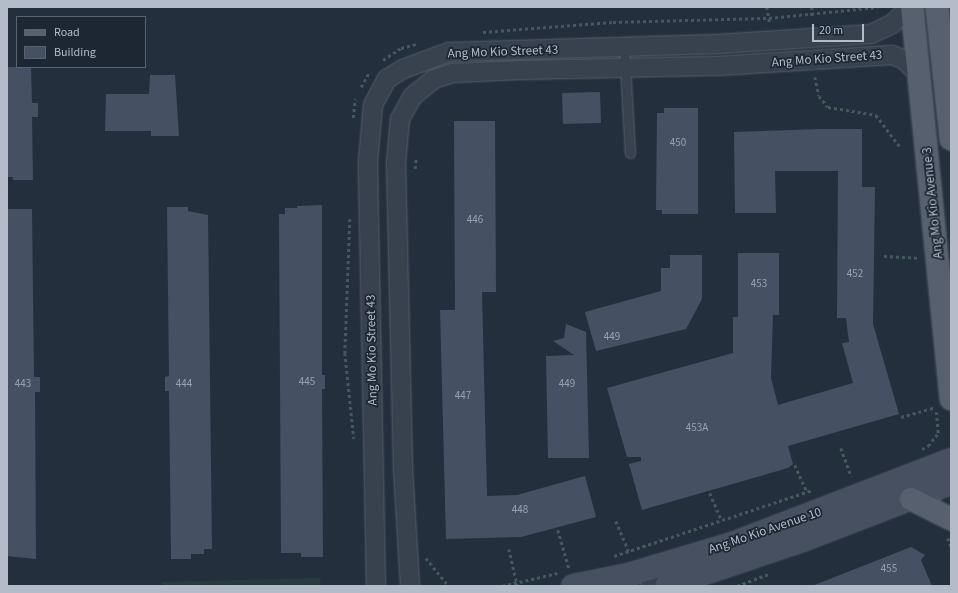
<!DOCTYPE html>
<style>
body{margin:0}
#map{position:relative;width:958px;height:593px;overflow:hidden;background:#242f3e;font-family:"Source Sans 3",sans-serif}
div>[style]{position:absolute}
.green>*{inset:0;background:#263c3f}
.building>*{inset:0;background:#455162}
.path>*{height:2.5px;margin-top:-1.25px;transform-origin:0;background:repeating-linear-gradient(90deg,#44595c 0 3px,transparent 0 6px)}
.roads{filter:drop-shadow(0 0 1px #565f6c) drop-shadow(0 0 1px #565f6c)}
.lane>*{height:9px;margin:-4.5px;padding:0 4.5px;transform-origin:4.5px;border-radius:4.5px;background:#38414e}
.street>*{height:18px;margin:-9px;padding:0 9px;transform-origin:9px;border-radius:9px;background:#38414e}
.secondary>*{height:22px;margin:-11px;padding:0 11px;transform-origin:11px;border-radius:11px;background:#465061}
.primary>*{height:22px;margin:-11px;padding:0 11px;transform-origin:11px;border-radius:11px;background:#56606e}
span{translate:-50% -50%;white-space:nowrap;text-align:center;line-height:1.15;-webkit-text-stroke:3.5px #1d2633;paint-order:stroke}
.number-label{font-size:11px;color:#98a1af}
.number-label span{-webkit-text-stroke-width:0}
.street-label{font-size:13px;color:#b4bcc9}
.frame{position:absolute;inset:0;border:8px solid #b4bcc9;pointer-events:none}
.legend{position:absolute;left:16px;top:16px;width:130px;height:52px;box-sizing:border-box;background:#1d2633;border:1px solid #59626f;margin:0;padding:5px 7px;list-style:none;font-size:12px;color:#b4bcc9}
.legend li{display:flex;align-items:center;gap:8px;height:20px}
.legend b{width:20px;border:1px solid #59626f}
.scale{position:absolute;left:812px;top:24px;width:52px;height:18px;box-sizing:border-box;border:2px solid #b4bcc9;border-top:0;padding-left:5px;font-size:12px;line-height:14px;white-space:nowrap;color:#b4bcc9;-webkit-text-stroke:3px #1d2633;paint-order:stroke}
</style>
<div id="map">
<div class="green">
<i style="clip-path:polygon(320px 578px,321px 586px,163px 586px,162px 582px)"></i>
</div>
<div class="building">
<i style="clip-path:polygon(7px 67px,31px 67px,32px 103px,38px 103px,38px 117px,32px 117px,33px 180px,13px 180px,13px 177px,7px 177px)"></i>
<i style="clip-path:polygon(150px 75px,175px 75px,179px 136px,151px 136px,151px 131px,105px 131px,106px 94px,149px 94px)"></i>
<i style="clip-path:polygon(600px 92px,601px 123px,563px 124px,562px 93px)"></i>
<i style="clip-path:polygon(664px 108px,698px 108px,698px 214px,662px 214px,662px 210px,656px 210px,657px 113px,664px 113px)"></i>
<i style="clip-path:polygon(454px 121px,495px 121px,496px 292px,482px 292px,487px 496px,517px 495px,585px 476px,596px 517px,521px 537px,446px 539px,440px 310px,455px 310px)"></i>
<i style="clip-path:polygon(819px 129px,862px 129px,862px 187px,875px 187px,873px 324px,899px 414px,788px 446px,793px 464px,788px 468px,642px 510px,629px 464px,641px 461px,641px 457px,627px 457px,607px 388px,733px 353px,733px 317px,738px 317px,738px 253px,779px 253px,779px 315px,773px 315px,771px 378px,778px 405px,853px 383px,842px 343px,849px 342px,846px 318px,837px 318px,838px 171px,775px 171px,776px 213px,735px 213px,734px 132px)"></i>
<i style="clip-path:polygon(322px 205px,322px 375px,325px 375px,325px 389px,322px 389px,323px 557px,301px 557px,301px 553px,281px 553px,279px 214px,285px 214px,285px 208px,297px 208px,297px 206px)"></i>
<i style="clip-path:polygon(167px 207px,188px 207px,188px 211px,208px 215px,212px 549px,204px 549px,204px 554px,191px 554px,191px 559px,171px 559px,169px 391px,165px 391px,165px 377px,169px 376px)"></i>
<i style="clip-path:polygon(7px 209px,32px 209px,34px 377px,40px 377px,40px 392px,35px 392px,36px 559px,7px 556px)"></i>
<i style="clip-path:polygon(670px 255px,702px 255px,702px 299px,686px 329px,596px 351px,585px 312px,661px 291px,661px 268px,670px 268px)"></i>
<i style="clip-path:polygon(566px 324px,586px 332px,589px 458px,548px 458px,546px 356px,574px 355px,553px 341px,564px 338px)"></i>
<i style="clip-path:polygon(911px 547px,925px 555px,921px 560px,932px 586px,812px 586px)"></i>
</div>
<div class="path">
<i style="left:767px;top:7px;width:17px;rotate:80deg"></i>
<i style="left:812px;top:7px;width:9px;rotate:90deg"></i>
<i style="left:483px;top:32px;width:130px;rotate:-4.4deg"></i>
<i style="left:613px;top:22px;width:156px;rotate:-1.5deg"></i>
<i style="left:769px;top:18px;width:109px;rotate:-5.8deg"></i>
<i style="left:383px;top:60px;width:22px;rotate:-34deg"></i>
<i style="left:401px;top:48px;width:16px;rotate:-15deg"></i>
<i style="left:815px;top:77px;width:19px;rotate:78deg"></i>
<i style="left:819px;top:96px;width:14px;rotate:51deg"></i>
<i style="left:828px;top:107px;width:49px;rotate:9.5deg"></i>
<i style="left:876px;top:115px;width:41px;rotate:52.9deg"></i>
<i style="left:361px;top:87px;width:18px;rotate:-61deg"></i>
<i style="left:353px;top:118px;width:19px;rotate:-84deg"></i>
<i style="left:415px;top:169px;width:11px;rotate:-85deg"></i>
<i style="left:350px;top:219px;width:134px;rotate:92.1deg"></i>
<i style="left:345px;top:353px;width:86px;rotate:84deg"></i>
<i style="left:884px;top:256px;width:33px;rotate:3deg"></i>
<i style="left:901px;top:417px;width:35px;rotate:-16deg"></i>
<i style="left:841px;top:448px;width:30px;rotate:70deg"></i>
<i style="left:922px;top:449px;width:7px;rotate:-27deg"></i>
<i style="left:928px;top:446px;width:16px;rotate:-52deg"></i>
<i style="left:938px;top:433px;width:21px;rotate:-95deg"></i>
<i style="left:795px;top:465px;width:30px;rotate:66deg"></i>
<i style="left:710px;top:493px;width:30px;rotate:67deg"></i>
<i style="left:616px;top:521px;width:33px;rotate:67deg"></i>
<i style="left:558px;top:530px;width:40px;rotate:74deg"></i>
<i style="left:948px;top:538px;width:9px;rotate:69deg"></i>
<i style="left:509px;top:549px;width:37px;rotate:77deg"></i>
<i style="left:614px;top:556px;width:209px;rotate:-18.4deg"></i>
<i style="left:426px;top:558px;width:36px;rotate:51deg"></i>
<i style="left:502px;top:586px;width:57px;rotate:-13.1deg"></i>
<i style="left:737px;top:586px;width:34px;rotate:-21deg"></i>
</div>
<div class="roads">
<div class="lane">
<i style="left:624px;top:47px;width:106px;rotate:86.8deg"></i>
</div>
<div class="street">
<i style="left:647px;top:570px;width:17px;rotate:73deg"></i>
<i style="left:376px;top:586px;width:425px;rotate:-91.1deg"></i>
<i style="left:368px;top:161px;width:56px;rotate:-84.9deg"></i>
<i style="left:373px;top:105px;width:30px;rotate:-62deg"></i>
<i style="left:387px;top:79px;width:19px;rotate:-32deg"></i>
<i style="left:403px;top:69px;width:49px;rotate:-20.3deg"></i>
<i style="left:449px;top:52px;width:269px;rotate:-1.7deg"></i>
<i style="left:718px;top:44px;width:153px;rotate:-3.7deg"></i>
<i style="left:871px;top:34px;width:23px;rotate:-25deg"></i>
<i style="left:892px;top:24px;width:25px;rotate:-43deg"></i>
<i style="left:410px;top:586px;width:117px;rotate:-93.4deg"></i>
<i style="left:403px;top:469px;width:306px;rotate:-91.3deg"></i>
<i style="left:396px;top:163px;width:44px;rotate:-84.8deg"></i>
<i style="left:400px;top:119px;width:26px;rotate:-61deg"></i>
<i style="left:413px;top:96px;width:27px;rotate:-39deg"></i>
<i style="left:434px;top:79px;width:20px;rotate:-18deg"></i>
<i style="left:453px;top:73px;width:68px;rotate:-2.5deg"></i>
<i style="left:521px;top:70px;width:197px;rotate:-1.2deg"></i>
<i style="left:718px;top:66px;width:174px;rotate:-3.6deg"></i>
<i style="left:892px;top:55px;width:12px;rotate:20deg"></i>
<i style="left:903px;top:59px;width:22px;rotate:43deg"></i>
</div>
<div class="secondary">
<i style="left:573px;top:586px;width:56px;rotate:-11.3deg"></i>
<i style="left:628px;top:575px;width:109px;rotate:-16.6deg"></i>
<i style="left:732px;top:544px;width:235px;rotate:-21deg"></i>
<i style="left:666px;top:586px;width:145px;rotate:-18.6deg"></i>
<i style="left:803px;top:540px;width:159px;rotate:-21.1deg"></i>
</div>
<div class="primary">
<i style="left:912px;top:7px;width:394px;rotate:84.3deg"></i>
<i style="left:937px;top:7px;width:133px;rotate:83.9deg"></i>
<i style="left:911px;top:499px;width:45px;rotate:26.6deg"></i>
</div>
</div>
<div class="number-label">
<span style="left:678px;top:143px">450</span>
<span style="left:475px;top:220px">446</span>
<span style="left:855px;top:274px">452</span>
<span style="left:759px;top:284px">453</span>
<span style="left:612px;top:337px">449</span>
<span style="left:307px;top:382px">445</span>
<span style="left:23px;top:384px">443</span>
<span style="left:184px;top:384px">444</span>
<span style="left:567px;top:384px">449</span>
<span style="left:463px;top:396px">447</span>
<span style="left:697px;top:428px">453A</span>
<span style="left:520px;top:510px">448</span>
<span style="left:889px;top:569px">455</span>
</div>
<div class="street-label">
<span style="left:503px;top:52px;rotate:-2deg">Ang Mo Kio Street 43</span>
<span style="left:827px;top:59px;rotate:-4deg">Ang Mo Kio Street 43</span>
<span style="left:933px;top:203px;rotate:-96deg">Ang Mo Kio Avenue 3</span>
<span style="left:372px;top:350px;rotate:-91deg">Ang Mo Kio Street 43</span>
<span style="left:765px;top:531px;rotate:-19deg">Ang Mo Kio Avenue 10</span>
</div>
<div class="frame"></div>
<ul class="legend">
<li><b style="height:5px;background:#56606e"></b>Road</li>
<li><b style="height:11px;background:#455162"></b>Building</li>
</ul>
<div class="scale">20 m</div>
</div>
